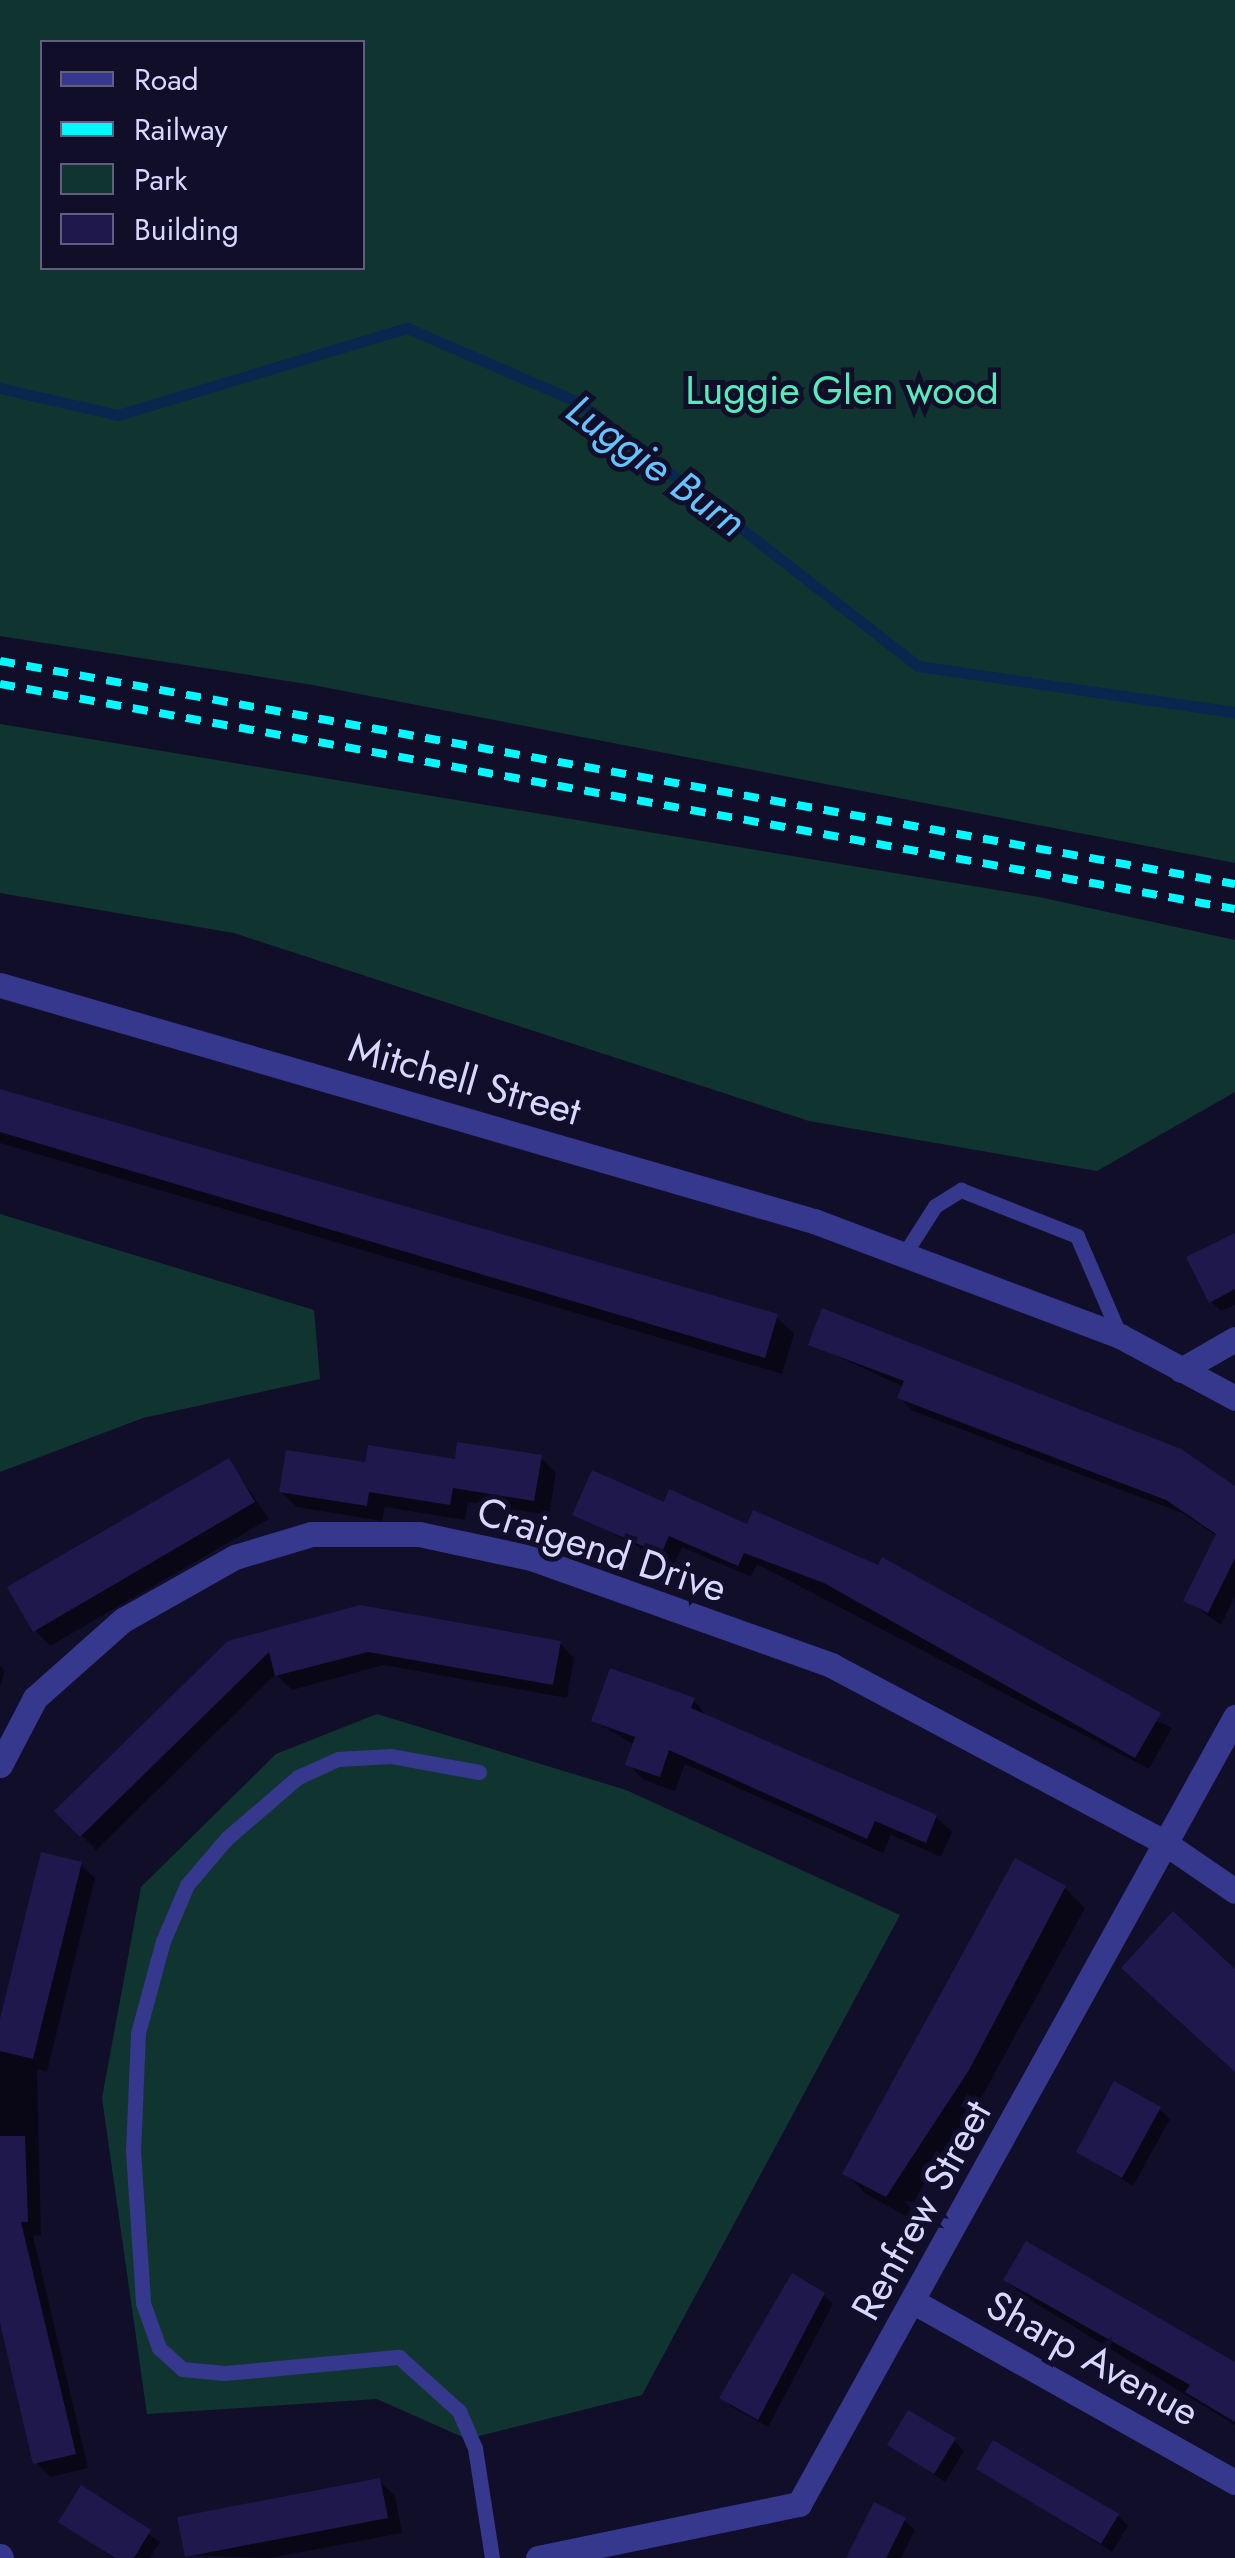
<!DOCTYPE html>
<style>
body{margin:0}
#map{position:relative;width:1235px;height:2558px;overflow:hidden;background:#110e2a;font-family:Jost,sans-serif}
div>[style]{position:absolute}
.green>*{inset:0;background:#103531}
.shadow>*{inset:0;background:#0007}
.stream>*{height:11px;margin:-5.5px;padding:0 5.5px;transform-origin:5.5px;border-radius:5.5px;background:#07274f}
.building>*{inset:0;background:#1f184d}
.service>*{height:15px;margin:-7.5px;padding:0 7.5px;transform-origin:7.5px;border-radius:7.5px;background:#35388d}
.minor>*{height:25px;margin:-12.5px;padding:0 12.5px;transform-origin:12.5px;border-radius:12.5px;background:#35388d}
.tertiary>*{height:25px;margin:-12.5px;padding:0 12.5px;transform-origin:12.5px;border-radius:12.5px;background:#35388d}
.rail>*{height:8px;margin-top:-4px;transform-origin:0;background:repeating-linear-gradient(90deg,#03f8ff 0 15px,transparent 0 27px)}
span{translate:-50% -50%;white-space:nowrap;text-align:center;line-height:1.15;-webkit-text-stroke:10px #110e2a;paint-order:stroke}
.park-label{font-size:40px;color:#57ebbb}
.street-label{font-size:40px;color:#d9d7ff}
.water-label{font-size:42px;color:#65c3ff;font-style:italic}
.legend{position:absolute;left:40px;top:40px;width:325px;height:230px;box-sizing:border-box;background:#110e2a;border:2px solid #615e7f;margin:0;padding:12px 18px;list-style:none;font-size:30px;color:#d9d7ff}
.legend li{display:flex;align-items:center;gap:20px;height:50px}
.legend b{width:50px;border:2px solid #615e7f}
</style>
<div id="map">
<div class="green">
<i style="clip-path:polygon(evenodd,0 0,1235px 0,1235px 863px,313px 685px,0 636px,0 0,42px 42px,362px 42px,362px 268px,42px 268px,42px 42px)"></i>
<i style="clip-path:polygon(0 724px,1039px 897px,1235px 940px,1235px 1092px,1097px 1171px,809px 1121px,234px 933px,0 893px)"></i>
<i style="clip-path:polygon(0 1214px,314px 1310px,320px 1379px,143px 1418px,0 1472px)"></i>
<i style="clip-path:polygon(377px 1714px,626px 1790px,900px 1915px,642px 2395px,467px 2439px,377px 2399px,147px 2414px,102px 2098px,141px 1887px,276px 1754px)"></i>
</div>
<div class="shadow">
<i style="clip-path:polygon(0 1095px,776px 1317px,794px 1334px,782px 1374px,0 1143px)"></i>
<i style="clip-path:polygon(1235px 1238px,1235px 1305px,1221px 1311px,1211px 1301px)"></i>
<i style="clip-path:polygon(811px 1344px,1235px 1489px,1235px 1597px,1221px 1625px,1186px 1600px,1217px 1536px,1182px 1513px,913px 1411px,900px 1398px,904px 1387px)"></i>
<i style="clip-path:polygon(540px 1457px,556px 1473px,549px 1515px,468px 1502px,465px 1520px,385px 1507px,382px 1521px,297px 1507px,281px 1492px,367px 1465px)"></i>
<i style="clip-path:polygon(229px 1461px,269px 1519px,50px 1646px,35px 1630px)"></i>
<i style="clip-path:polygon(665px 1505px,748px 1527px,1172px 1728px,1149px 1769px,757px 1564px,751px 1577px,682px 1547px,674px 1565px,575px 1514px)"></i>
<i style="clip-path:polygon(229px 1643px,560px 1643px,574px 1658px,567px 1698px,384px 1665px,292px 1690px,276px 1674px,96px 1850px,58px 1811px)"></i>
<i style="clip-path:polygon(0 1666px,5px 1671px,0 1686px)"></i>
<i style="clip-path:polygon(694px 1700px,708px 1718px,936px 1817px,952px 1832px,941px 1857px,891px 1835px,883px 1853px,685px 1764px,675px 1791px,644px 1780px,628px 1764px,635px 1745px,594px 1721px)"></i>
<i style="clip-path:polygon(80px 1864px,95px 1878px,47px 2072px,37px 2069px,41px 2235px,33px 2236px,88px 2468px,50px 2477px,36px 2462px,0 2312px,0 2029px)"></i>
<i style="clip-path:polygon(1065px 1888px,1085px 1908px,945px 2164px,937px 2160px,906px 2216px,866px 2194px,845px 2173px)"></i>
<i style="clip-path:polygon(1159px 2109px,1170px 2119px,1133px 2186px,1079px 2152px)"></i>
<i style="clip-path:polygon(1006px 2280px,1235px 2367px,1235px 2425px,1022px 2295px)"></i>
<i style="clip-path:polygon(824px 2295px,833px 2304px,768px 2427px,732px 2407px,722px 2397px)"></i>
<i style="clip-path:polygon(954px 2440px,964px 2451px,945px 2482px,890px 2444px)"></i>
<i style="clip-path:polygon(979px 2469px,1118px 2516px,1128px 2526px,1112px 2552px)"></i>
<i style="clip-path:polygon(379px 2481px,395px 2496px,402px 2533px,270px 2558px,187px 2555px)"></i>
<i style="clip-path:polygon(82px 2489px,160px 2542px,150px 2558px,113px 2558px,61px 2521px)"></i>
<i style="clip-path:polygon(904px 2520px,915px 2530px,901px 2558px,849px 2558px)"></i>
</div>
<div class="stream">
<i style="left:0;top:388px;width:121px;rotate:12.9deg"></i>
<i style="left:118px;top:415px;width:302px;rotate:-16.8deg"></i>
<i style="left:407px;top:328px;width:189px;rotate:23.4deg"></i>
<i style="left:580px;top:403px;width:428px;rotate:37.9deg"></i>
<i style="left:918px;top:666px;width:320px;rotate:8.3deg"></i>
</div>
<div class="building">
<i style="clip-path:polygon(0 1089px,778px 1314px,765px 1358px,0 1132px)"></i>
<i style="clip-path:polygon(1235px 1233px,1235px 1289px,1209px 1303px,1186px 1257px)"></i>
<i style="clip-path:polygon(822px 1308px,1181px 1449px,1235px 1486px,1235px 1558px,1208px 1613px,1183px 1601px,1216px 1534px,1166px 1500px,897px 1398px,904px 1381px,808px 1345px)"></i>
<i style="clip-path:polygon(457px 1442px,542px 1455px,534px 1501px,453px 1488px,450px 1505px,369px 1492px,367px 1506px,279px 1492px,286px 1450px,365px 1462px,368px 1445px,455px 1459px)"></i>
<i style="clip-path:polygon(229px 1458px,255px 1502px,33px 1632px,7px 1587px)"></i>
<i style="clip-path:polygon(592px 1470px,664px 1502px,669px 1489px,747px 1524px,753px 1510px,878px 1565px,882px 1557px,1161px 1713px,1135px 1758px,824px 1583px,744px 1553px,738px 1566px,669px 1536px,661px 1554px,572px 1515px)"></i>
<i style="clip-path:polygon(360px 1605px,561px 1641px,553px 1685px,368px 1652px,275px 1676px,269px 1652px,80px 1837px,54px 1811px,228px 1641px)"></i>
<i style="clip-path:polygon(610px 1668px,695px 1698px,691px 1708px,937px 1815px,926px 1843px,875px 1821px,867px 1839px,669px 1750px,660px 1777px,625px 1765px,635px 1737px,591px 1721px)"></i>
<i style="clip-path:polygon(41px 1852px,82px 1862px,33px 2059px,0 2051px,0 2019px)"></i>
<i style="clip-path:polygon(1015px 1858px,1066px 1886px,969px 2070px,886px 2197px,842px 2174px)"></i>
<i style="clip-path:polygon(1173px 1911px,1235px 1969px,1235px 2072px,1121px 1968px)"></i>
<i style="clip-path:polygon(1114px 2081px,1161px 2107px,1122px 2178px,1076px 2152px)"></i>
<i style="clip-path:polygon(0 2136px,25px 2136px,28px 2222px,21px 2222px,76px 2454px,33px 2464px,0 2323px)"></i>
<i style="clip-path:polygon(1026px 2241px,1235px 2362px,1235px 2422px,1185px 2392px,1190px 2385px,1003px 2280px)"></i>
<i style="clip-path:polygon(792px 2273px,825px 2293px,758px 2420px,719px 2398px)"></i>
<i style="clip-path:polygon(908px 2410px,956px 2438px,934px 2474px,887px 2445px)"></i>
<i style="clip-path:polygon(993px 2440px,1119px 2514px,1101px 2544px,976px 2469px)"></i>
<i style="clip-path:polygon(380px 2478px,388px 2518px,185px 2557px,177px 2517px)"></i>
<i style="clip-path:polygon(81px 2485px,151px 2530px,134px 2558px,115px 2558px,58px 2522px)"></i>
<i style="clip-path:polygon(874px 2502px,906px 2518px,886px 2558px,846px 2558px)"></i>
</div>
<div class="service">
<i style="left:905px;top:1253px;width:56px;rotate:-57.4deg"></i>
<i style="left:935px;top:1206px;width:31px;rotate:-32deg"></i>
<i style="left:961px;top:1190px;width:125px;rotate:21.6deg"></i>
<i style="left:1077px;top:1236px;width:109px;rotate:66.7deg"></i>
<i style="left:479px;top:1772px;width:89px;rotate:-169.7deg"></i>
<i style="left:391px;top:1756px;width:53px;rotate:176.8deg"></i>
<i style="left:338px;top:1759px;width:44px;rotate:155.8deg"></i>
<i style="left:298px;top:1777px;width:94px;rotate:139.3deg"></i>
<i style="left:227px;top:1838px;width:62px;rotate:130.4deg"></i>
<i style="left:187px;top:1885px;width:61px;rotate:113.2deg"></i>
<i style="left:163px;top:1941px;width:95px;rotate:105.2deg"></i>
<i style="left:138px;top:2033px;width:118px;rotate:92.4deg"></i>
<i style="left:133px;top:2151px;width:152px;rotate:86.2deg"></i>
<i style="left:143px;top:2303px;width:48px;rotate:70.4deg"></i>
<i style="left:159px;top:2348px;width:31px;rotate:42deg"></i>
<i style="left:182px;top:2369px;width:43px;rotate:5.3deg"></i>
<i style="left:225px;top:2373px;width:175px;rotate:-5.3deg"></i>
<i style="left:399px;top:2357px;width:81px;rotate:42deg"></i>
<i style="left:459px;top:2411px;width:40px;rotate:66.6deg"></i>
<i style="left:475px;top:2448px;width:111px;rotate:81.2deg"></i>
</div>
<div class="minor">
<i style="left:1181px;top:1370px;width:62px;rotate:-29.9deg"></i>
<i style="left:0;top:1765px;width:76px;rotate:-62.4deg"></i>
<i style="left:35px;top:1698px;width:118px;rotate:-41.6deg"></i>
<i style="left:123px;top:1620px;width:129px;rotate:-29.4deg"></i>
<i style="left:235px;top:1557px;width:79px;rotate:-16.8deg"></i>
<i style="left:311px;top:1534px;width:108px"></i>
<i style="left:419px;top:1534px;width:115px;rotate:12.1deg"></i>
<i style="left:531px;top:1558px;width:319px;rotate:19.6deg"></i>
<i style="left:831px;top:1665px;width:375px;rotate:28deg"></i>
<i style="left:1162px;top:1841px;width:88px;rotate:34.4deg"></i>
<i style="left:914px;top:2302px;width:368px;rotate:29.3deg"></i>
<i style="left:0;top:2556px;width:2px;rotate:63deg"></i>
<i style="left:538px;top:2558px;width:267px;rotate:-11.7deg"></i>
<i style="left:799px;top:2504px;width:900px;rotate:-61.01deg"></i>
</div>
<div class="tertiary">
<i style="left:0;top:985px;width:848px;rotate:16.17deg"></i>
<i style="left:814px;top:1221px;width:327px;rotate:20.6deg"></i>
<i style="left:1120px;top:1336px;width:131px;rotate:28.3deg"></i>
</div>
<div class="rail">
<i style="left:0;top:661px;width:1255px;rotate:10.24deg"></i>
<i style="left:0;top:684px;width:1255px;rotate:10.33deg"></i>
</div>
<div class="park-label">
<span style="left:842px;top:390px">Luggie Glen wood</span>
</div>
<div class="street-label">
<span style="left:465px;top:1079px;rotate:16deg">Mitchell Street</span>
<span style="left:602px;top:1549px;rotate:18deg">Craigend Drive</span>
<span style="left:921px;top:2210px;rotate:-61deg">Renfrew Street</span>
<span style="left:1093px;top:2358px;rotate:29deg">Sharp Avenue</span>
</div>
<div class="water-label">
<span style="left:656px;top:466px;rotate:36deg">Luggie Burn</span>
</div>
<ul class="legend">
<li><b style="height:12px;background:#35388d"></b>Road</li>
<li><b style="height:12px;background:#03f8ff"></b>Railway</li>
<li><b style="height:28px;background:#103531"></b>Park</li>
<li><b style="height:28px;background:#1f184d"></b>Building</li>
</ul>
</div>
